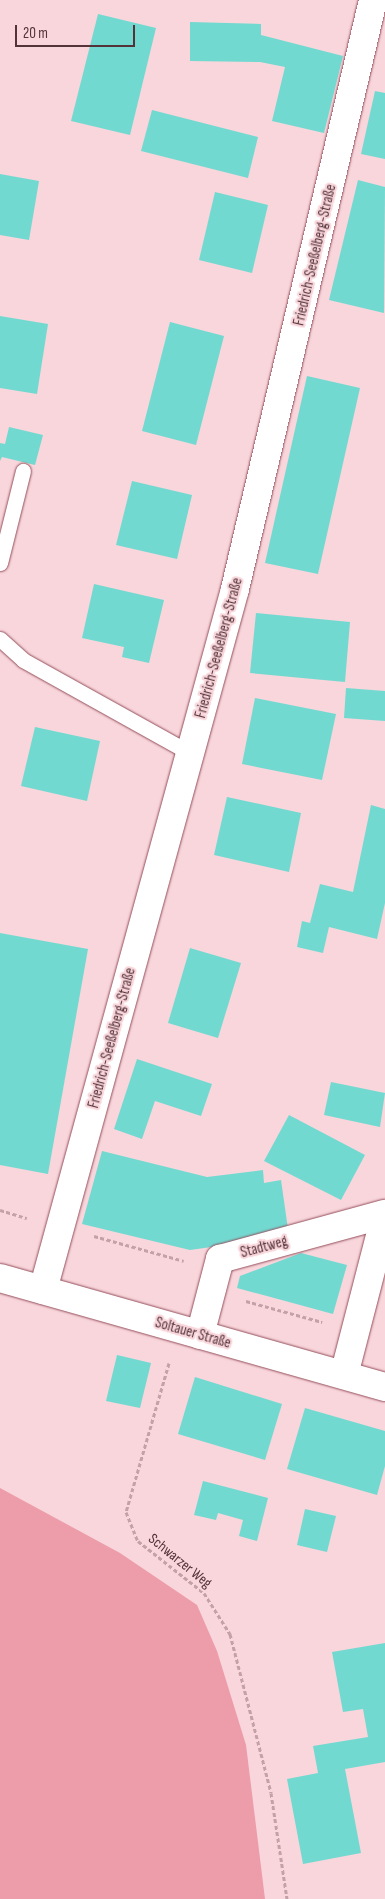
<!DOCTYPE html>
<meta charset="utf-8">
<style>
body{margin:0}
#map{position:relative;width:385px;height:1899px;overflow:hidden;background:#f8d6db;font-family:"Sofia Sans Condensed",sans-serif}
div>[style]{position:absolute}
.green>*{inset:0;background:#ed9caa}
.building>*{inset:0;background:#72d9d1}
.path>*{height:3px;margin-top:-1.5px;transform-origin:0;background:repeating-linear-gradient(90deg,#c3a1a7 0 4px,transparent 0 6.5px)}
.roads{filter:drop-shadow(0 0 1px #954d5b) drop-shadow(0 0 1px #954d5b)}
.lane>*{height:15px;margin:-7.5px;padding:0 7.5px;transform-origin:7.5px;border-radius:7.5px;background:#fff}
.street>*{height:28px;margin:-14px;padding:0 14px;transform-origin:14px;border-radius:14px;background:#fff}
.primary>*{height:28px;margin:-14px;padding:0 14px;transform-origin:14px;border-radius:14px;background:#fff}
span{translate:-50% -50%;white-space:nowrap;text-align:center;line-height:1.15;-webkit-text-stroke:4.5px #f8d6db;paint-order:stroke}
.street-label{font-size:15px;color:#533238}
.scale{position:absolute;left:15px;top:25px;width:120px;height:22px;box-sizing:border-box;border:2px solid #533238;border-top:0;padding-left:6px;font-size:15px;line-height:18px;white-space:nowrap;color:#533238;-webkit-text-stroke:4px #f8d6db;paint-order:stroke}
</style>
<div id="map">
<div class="green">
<i style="clip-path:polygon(0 1488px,120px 1553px,197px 1605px,217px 1651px,246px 1745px,265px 1899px,0 1899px)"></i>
</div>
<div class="building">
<i style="clip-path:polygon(98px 14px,156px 28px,130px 135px,71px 121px)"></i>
<i style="clip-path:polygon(190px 22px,261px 24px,261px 35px,343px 56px,324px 133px,272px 121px,285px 67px,260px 62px,190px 61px)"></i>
<i style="clip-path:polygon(375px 91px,385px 93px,385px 159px,361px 154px)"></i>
<i style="clip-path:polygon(152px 110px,258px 137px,248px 178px,141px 151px)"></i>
<i style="clip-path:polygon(0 174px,39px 181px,29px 240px,0 235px)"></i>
<i style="clip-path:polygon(358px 180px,385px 187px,384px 313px,329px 300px)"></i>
<i style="clip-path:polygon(215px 192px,268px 205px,252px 273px,199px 260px)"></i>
<i style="clip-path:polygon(0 316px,48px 324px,37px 394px,0 388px)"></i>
<i style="clip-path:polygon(170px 322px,224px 336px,196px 445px,142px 431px)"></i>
<i style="clip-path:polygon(307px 376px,360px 388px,318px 574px,265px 563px)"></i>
<i style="clip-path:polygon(9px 427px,43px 435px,35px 465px,2px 457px,0 461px,0 443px,5px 444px)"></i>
<i style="clip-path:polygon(132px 481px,192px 495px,177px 559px,116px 545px)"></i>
<i style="clip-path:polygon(94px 584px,164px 600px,149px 663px,122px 657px,124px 647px,82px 638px)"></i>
<i style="clip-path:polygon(256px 613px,350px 622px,345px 682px,250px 673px)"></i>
<i style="clip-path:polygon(346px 688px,385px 691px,385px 721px,344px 718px)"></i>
<i style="clip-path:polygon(255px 698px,336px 714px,322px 780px,242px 764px)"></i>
<i style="clip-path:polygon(35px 727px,100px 741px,87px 801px,21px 786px)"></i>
<i style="clip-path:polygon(227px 797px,301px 813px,289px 872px,214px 855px)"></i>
<i style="clip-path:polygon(371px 805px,385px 809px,385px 903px,377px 939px,329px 927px,323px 953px,297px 947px,302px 921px,310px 923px,320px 884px,353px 892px)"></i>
<i style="clip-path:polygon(0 933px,88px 949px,48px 1174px,0 1165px)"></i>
<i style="clip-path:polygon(190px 948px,241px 963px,218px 1038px,168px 1023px)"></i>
<i style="clip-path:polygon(137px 1059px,212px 1084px,201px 1116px,155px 1101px,142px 1139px,114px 1129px)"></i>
<i style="clip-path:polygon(331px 1082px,385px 1093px,380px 1127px,324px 1115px)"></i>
<i style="clip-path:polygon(289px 1115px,365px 1155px,341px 1200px,264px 1161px)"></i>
<i style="clip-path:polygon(102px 1151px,207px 1177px,263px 1170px,264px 1183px,281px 1180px,289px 1236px,190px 1250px,82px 1224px)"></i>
<i style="clip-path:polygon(301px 1253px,347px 1265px,333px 1314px,237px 1288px,240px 1276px)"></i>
<i style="clip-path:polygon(117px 1355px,151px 1363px,140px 1408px,106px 1401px)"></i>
<i style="clip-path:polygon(195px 1377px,282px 1404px,265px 1460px,178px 1434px)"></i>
<i style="clip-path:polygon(305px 1408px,385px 1431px,385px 1466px,377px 1495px,287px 1469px)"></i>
<i style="clip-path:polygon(203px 1481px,268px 1498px,257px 1541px,239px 1536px,243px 1520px,218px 1513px,216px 1520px,194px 1515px)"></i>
<i style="clip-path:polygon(305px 1509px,336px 1516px,327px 1552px,297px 1545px)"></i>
<i style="clip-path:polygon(385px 1643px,385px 1762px,345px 1769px,361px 1853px,303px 1864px,287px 1779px,318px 1773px,313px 1746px,368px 1737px,363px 1709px,343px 1712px,332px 1652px)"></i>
</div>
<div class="path">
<i style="left:0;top:1210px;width:28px;rotate:17deg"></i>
<i style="left:94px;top:1236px;width:93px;rotate:15.5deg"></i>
<i style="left:246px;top:1301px;width:79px;rotate:15.4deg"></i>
<i style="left:169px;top:1363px;width:155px;rotate:106.1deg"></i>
<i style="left:126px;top:1512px;width:31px;rotate:68deg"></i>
<i style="left:138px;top:1541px;width:84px;rotate:38.2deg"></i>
<i style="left:204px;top:1593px;width:49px;rotate:57.6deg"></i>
<i style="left:230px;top:1634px;width:164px;rotate:75.5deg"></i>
<i style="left:271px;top:1793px;width:107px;rotate:81.4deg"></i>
</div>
<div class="roads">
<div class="lane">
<i style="left:0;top:563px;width:95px;rotate:-76deg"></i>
<i style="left:0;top:639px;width:31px;rotate:42deg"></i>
<i style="left:23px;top:660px;width:191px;rotate:29.1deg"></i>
</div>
<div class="street">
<i style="left:43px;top:1290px;width:727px;rotate:-74.68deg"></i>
<i style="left:235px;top:589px;width:605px;rotate:-76.81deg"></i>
<i style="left:200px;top:1335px;width:79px;rotate:-75.3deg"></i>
<i style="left:220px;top:1259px;width:171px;rotate:-15.3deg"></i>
<i style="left:344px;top:1375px;width:164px;rotate:-75.5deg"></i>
</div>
<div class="primary">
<i style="left:0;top:1278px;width:400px;rotate:15.8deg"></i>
</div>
</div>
<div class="street-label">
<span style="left:315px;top:255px;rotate:-77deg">Friedrich-Seeßelberg-Straße</span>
<span style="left:219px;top:648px;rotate:-75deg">Friedrich-Seeßelberg-Straße</span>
<span style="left:112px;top:1038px;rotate:-75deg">Friedrich-Seeßelberg-Straße</span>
<span style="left:264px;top:1247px;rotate:-15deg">Stadtweg</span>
<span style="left:193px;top:1333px;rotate:16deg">Soltauer Straße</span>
<span style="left:180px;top:1561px;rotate:39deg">Schwarzer Weg</span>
</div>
<div class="scale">20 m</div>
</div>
